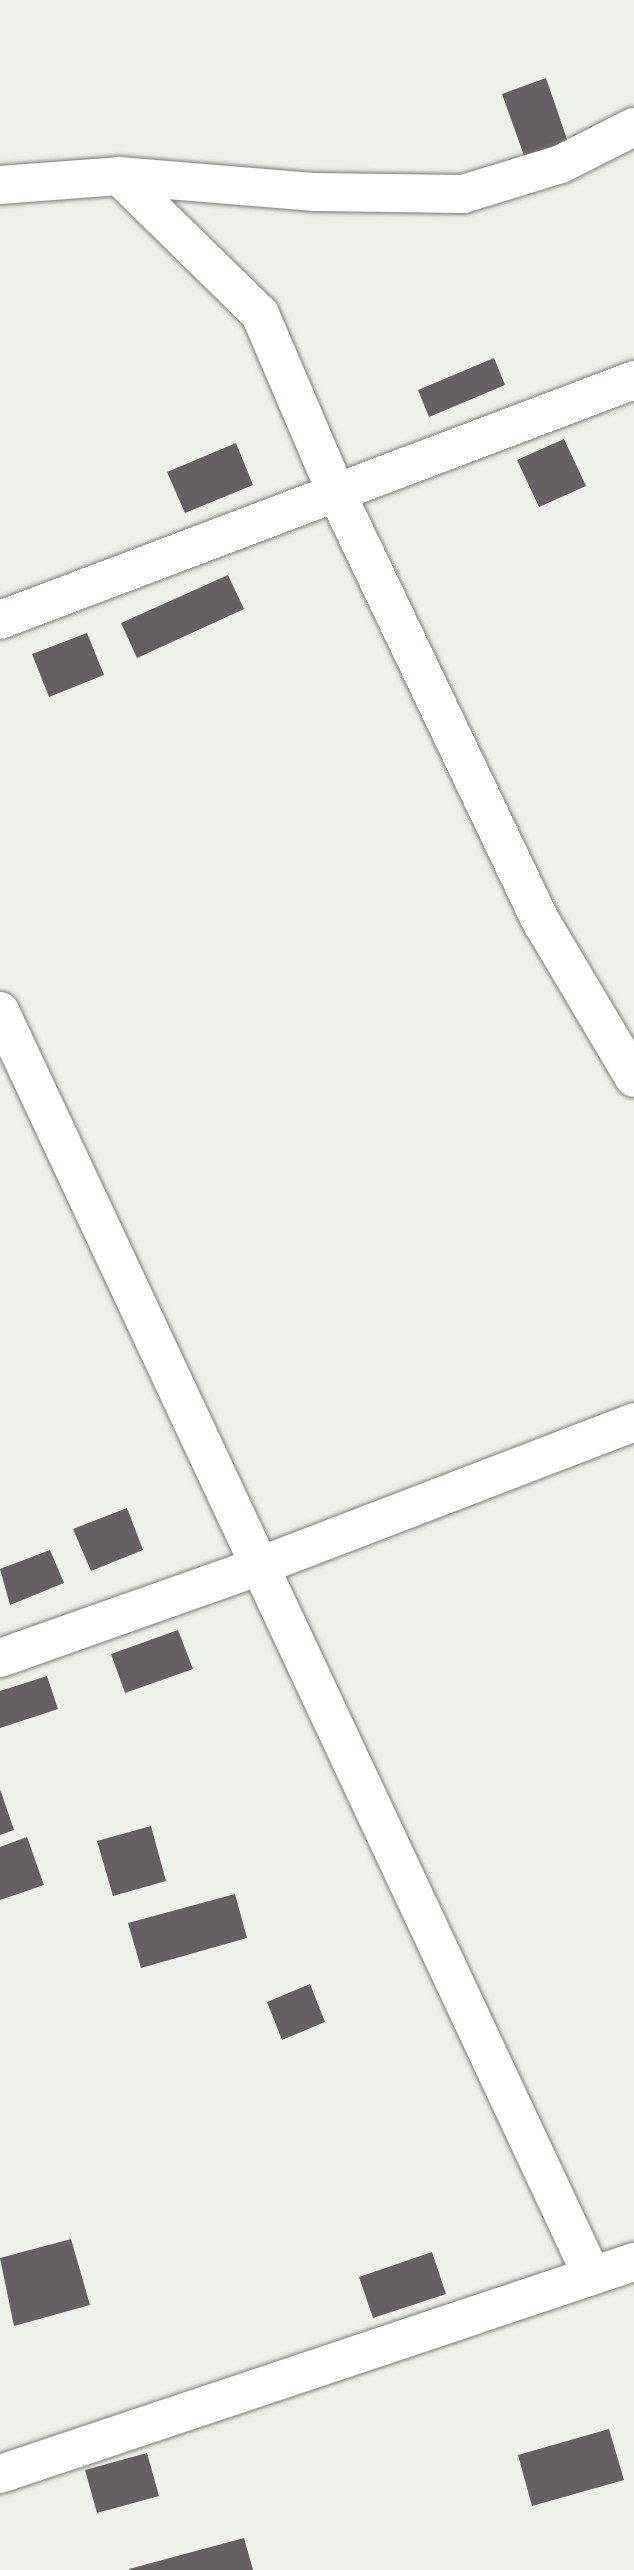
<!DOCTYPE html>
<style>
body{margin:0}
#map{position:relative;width:634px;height:2570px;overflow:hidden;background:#eef1e9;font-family:Overpass,sans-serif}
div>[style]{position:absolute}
.building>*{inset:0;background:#665f64}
.roads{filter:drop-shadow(0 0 2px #787b73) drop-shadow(0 0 2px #787b73)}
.minor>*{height:38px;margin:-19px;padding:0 19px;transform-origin:19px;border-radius:19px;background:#fff}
span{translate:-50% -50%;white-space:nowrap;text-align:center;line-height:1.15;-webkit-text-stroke:8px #fff;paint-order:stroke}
</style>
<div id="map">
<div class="building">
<i style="clip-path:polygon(546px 78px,570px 148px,527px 164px,502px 94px)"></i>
<i style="clip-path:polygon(494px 358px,505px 385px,429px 417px,418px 390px)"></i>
<i style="clip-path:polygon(564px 439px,586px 486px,539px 507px,517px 460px)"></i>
<i style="clip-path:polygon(236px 443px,253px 485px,185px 513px,167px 472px)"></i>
<i style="clip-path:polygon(228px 575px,244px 609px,137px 658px,121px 623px)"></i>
<i style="clip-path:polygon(87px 633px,104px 675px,49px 697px,32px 654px)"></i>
<i style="clip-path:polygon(127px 1508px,143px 1550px,91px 1571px,73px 1529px)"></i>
<i style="clip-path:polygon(50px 1550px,64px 1583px,10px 1605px,0 1569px)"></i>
<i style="clip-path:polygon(178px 1630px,193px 1669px,125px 1693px,111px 1654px)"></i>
<i style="clip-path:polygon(47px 1676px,58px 1709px,0 1728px,0 1691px)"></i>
<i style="clip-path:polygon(0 1789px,14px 1830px,0 1835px)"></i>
<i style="clip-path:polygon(151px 1826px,166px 1881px,113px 1896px,97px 1841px)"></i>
<i style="clip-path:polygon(27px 1837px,44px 1885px,0 1900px,0 1847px)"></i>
<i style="clip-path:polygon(235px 1894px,247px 1938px,141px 1968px,128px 1923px)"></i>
<i style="clip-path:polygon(310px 1984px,325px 2022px,282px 2040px,267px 2002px)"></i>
<i style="clip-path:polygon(71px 2239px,90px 2305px,14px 2326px,0 2258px)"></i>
<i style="clip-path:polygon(432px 2252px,446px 2294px,373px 2318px,359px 2277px)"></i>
<i style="clip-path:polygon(609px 2429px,624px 2480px,532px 2506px,518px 2455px)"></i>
<i style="clip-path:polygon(147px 2453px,159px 2496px,97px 2513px,85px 2470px)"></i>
<i style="clip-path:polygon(244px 2538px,253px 2570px,129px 2570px,129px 2569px)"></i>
</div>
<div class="roads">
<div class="minor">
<i style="left:119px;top:176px;width:197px;rotate:44.4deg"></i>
<i style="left:260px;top:314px;width:194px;rotate:66.9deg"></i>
<i style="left:336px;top:492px;width:478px;rotate:64.5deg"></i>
<i style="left:542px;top:923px;width:180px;rotate:59.3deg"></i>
<i style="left:0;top:185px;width:119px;rotate:-4.3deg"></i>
<i style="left:119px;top:176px;width:197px;rotate:4.7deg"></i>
<i style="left:315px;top:192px;width:148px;rotate:0.8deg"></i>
<i style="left:463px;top:194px;width:102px;rotate:-17deg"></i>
<i style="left:561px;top:164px;width:82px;rotate:-26.9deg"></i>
<i style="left:0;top:620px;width:678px;rotate:-20.73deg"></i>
<i style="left:0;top:1011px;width:1394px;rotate:64.92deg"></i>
<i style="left:0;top:1658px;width:273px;rotate:-19.5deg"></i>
<i style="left:257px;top:1567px;width:404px;rotate:-21deg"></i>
<i style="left:0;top:2474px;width:669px;rotate:-18.49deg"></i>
</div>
</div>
</div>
